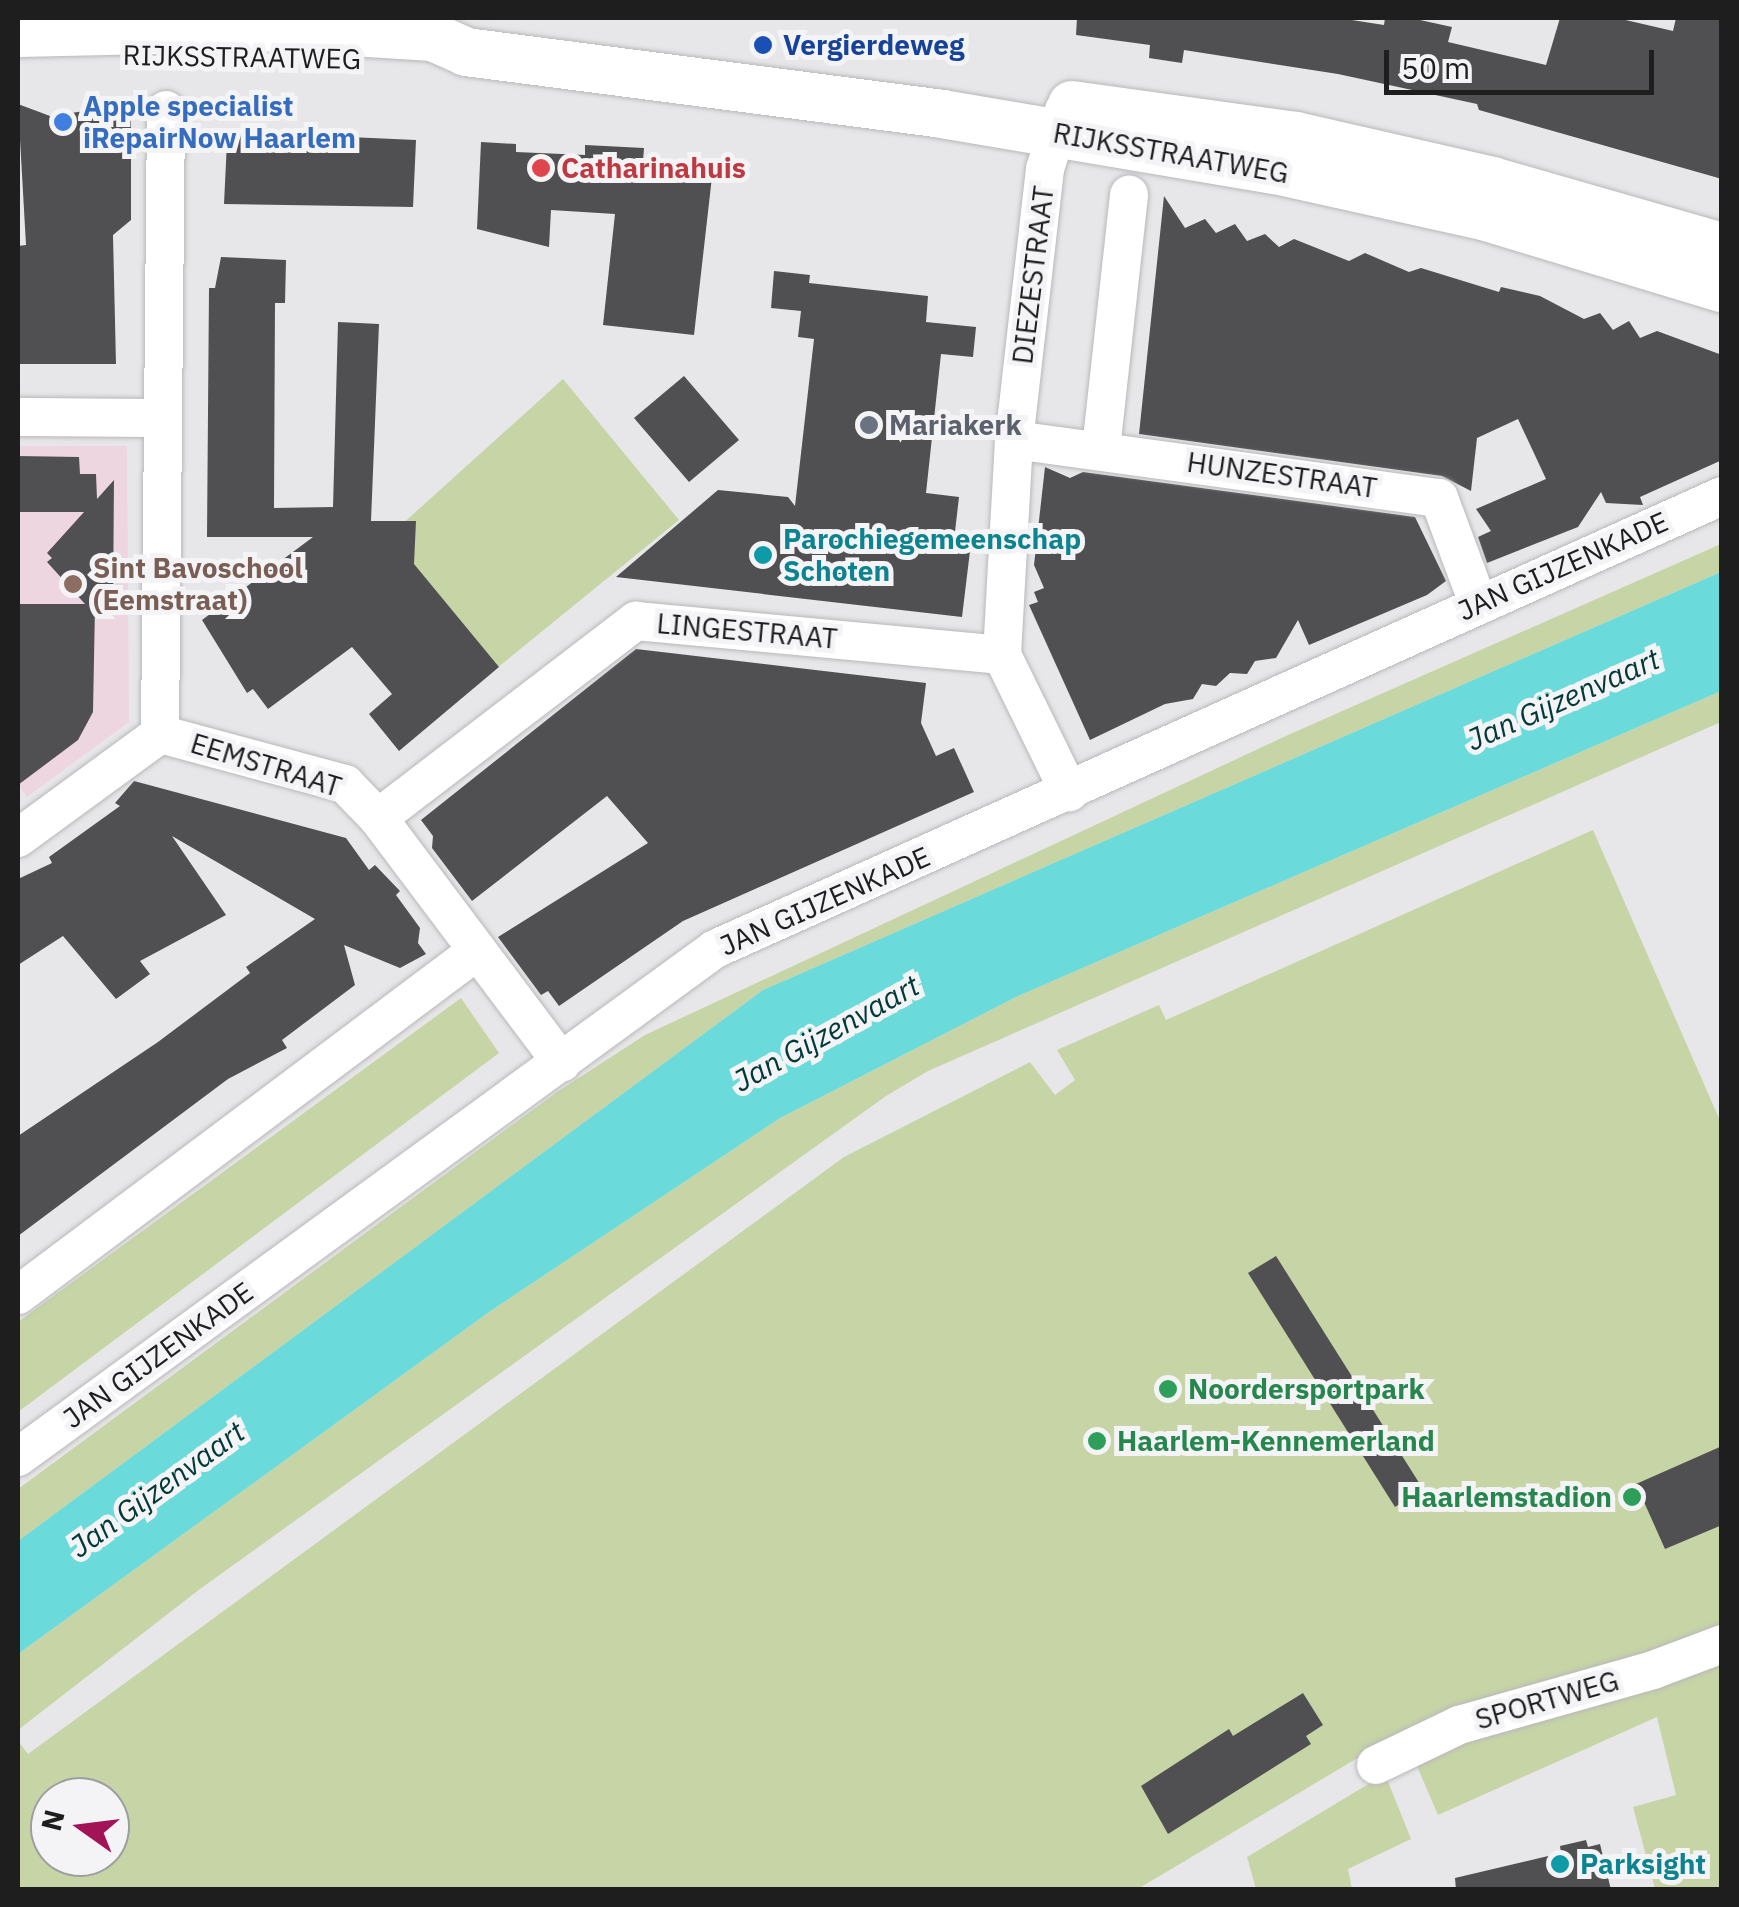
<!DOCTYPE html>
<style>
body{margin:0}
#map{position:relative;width:1739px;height:1907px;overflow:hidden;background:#e7e7e9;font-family:"IBM Plex Sans",sans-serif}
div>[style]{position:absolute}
.education>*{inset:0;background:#eed6e0}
.green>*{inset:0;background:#c7d4a6}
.water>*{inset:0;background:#6adada}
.building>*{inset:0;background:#505052}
.roads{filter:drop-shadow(0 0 2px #b8b8ba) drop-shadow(0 0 2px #b8b8ba)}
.minor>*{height:38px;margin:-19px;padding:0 19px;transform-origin:19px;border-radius:19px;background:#fff}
.major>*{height:48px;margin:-24px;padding:0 24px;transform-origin:24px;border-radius:24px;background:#fff}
.dots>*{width:28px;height:28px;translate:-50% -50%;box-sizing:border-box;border:5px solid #f4f4f6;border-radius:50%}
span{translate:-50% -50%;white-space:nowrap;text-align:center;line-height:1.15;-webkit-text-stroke:10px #f4f4f6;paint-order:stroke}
.transit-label{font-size:28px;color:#164399;font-weight:700}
.left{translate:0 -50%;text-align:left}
.street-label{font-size:28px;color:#1e1e1f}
.shop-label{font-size:28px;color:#366cbe;font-weight:700}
.health-label{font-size:28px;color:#be3a42;font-weight:700}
.worship-label{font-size:28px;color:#5b616d;font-weight:700}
.culture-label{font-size:28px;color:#0d838f;font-weight:700}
.education-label{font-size:28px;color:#785e54;font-weight:700}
.leisure-label{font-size:28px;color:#27864d;font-weight:700}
.right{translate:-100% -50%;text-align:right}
.water-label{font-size:30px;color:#013939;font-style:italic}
.frame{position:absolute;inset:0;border:20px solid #1e1e1f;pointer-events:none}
.north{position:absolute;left:30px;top:1777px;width:100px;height:100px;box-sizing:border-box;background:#f4f4f6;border:2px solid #9e9ea0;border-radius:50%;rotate:284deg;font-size:28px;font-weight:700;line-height:40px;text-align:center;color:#1e1e1f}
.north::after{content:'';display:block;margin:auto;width:35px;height:45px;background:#a31357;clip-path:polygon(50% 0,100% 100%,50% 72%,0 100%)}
.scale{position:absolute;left:1384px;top:50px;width:270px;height:45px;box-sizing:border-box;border:5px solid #1e1e1f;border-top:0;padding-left:12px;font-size:30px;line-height:35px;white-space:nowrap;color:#1e1e1f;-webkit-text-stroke:8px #f4f4f6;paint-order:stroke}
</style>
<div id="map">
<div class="education">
<i style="clip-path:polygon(18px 446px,127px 446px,129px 722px,27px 797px,18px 784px)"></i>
</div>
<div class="green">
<i style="clip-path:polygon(563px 379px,679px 520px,486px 677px,398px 565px,399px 527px)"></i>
<i style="clip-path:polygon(1721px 544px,1721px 572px,763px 990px,18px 1541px,18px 1489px,557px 1092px,645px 1035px,1288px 735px)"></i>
<i style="clip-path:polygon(1721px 691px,1721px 722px,928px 1071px,886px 1096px,200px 1589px,18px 1730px,18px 1654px,489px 1312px,780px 1118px,1018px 996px)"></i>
<i style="clip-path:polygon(evenodd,1593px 830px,1721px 1123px,1721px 1889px,1655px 1889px,1633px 1807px,1676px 1795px,1657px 1717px,1438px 1815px,1414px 1759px,1371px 1750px,1136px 1890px,18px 1889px,18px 1741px,28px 1754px,844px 1157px,1030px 1062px,1055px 1095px,1075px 1080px,1057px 1050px,1159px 1005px,1166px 1020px,1593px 830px,50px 1797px,110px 1797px,110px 1857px,50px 1857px,50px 1797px)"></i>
<i style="clip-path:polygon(461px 998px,499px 1053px,18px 1412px,18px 1322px)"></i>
<i style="clip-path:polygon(1385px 1774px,1411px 1839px,1348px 1869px,1352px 1889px,1256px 1889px,1247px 1857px)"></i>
</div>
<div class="water">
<i style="clip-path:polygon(1721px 572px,1721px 691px,1018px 996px,780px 1118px,489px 1312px,18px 1654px,18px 1541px,763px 990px)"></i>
</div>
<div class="building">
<i style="clip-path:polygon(1077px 18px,1339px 18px,1384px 25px,1385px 18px,1411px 18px,1452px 27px,1448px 42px,1546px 65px,1560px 18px,1617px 18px,1673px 31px,1676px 18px,1722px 18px,1722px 179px,1479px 110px,1477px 104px,1338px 74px,1184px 50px,1182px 63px,1149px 58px,1150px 45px,1076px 35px)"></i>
<i style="clip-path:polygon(18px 104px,50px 116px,99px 109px,131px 117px,131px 220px,113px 235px,116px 364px,18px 364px,18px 246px,26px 245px)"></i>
<i style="clip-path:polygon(236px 132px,416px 140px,413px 207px,224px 204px,227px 142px)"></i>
<i style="clip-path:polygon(481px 142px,516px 144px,516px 152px,585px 155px,585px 145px,644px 148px,643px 161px,713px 168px,694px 335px,603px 325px,615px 214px,551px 210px,549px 247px,477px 229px)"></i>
<i style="clip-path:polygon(1164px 196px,1185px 228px,1205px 219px,1216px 233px,1235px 224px,1247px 241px,1265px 234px,1279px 247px,1294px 239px,1349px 261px,1365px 253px,1409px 272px,1421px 268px,1499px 292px,1501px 287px,1540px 296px,1584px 319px,1600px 313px,1613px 330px,1629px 321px,1640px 338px,1657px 331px,1722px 355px,1722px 460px,1640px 497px,1643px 505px,1606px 503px,1601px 492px,1578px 527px,1487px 563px,1478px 537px,1491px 531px,1476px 509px,1546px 479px,1518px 419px,1477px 438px,1471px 491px,1442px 476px,1139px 434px)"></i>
<i style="clip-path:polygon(221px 257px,286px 260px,285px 303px,275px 303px,274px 508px,333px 507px,338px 322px,379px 324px,371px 521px,416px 521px,414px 564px,499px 667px,399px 751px,369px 714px,392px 694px,352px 647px,268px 709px,253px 689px,247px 693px,202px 620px,313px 537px,207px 537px,209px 288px,215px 288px)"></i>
<i style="clip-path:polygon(774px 271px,810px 275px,809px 283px,928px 296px,926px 322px,976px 327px,973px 357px,941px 354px,926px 493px,959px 497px,953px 549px,970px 551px,962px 617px,616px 577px,718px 490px,788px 497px,795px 506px,814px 339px,798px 337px,801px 311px,771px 308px)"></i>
<i style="clip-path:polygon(684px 376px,739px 440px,689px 482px,634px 418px)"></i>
<i style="clip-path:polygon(18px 456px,79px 457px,80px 474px,96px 474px,97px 499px,114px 480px,113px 606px,95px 606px,93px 712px,78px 740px,18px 785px,18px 604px,85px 604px,47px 562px,52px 558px,47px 553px,84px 512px,18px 512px)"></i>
<i style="clip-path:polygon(1045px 467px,1070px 478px,1083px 472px,1415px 517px,1446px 581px,1427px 595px,1309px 645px,1298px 620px,1276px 658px,1255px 661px,1247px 674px,1230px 673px,1216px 686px,1202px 684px,1193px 699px,1165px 704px,1090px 740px,1029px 605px,1038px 602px,1034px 592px,1044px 588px,1034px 565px)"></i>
<i style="clip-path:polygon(636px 649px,926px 683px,921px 723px,936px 756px,954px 748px,974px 792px,683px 921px,559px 1006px,548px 991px,541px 995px,498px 937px,648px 843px,607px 796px,472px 901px,432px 848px,433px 836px,421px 820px)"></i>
<i style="clip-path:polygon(134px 781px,346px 838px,369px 870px,375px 865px,400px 891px,396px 895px,420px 928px,418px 943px,426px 954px,400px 968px,344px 945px,355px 985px,282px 1040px,287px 1048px,228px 1079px,18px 1236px,18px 1136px,158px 1042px,250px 973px,246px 967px,315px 919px,172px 836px,226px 915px,140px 961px,150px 974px,116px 999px,63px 936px,18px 965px,18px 879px,52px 863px,49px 857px,120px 806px,115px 803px)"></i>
<i style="clip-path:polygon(1276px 1256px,1423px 1489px,1395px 1507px,1248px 1273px)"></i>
<i style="clip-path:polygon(1722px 1446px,1722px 1525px,1665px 1549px,1636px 1484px)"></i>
<i style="clip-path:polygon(1303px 1693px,1323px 1725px,1306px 1736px,1311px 1744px,1168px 1834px,1141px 1786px,1229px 1729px,1233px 1736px)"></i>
<i style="clip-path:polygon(1586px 1840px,1588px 1847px,1600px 1844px,1611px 1890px,1456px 1890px,1455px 1878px,1561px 1853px,1560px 1846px)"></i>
</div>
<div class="roads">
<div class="minor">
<i style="left:1064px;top:110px;width:62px;rotate:107.9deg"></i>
<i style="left:1045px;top:169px;width:273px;rotate:96.5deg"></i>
<i style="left:1014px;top:440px;width:215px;rotate:93.2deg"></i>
<i style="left:1002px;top:655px;width:153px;rotate:63.9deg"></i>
<i style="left:18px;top:417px;width:145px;rotate:0.4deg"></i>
<i style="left:1014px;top:440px;width:429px;rotate:7.8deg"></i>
<i style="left:1439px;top:498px;width:112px;rotate:69.6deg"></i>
<i style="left:1101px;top:449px;width:256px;rotate:-83.7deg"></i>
<i style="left:160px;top:734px;width:624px;rotate:-89.45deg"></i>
<i style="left:160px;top:734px;width:192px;rotate:15.1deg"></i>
<i style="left:345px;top:784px;width:47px;rotate:45.9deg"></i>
<i style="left:378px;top:818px;width:306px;rotate:53.1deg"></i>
<i style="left:378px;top:818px;width:325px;rotate:-37.4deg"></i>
<i style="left:636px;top:621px;width:368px;rotate:5.3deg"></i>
<i style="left:18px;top:838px;width:176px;rotate:-36.2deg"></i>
<i style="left:18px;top:1295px;width:574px;rotate:-36.85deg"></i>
<i style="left:18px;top:1457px;width:862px;rotate:-36.09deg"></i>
<i style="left:715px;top:949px;width:1104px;rotate:-24.22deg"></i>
<i style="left:1376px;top:1765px;width:92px;rotate:-25.7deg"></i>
<i style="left:1459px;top:1725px;width:202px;rotate:-15.8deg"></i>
<i style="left:1653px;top:1670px;width:74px;rotate:-20.6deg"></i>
</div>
<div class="major">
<i style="left:18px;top:33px;width:256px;rotate:-1.3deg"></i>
<i style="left:274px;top:27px;width:159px;rotate:3.6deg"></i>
<i style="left:433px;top:37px;width:36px;rotate:24deg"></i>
<i style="left:466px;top:52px;width:480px;rotate:7.4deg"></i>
<i style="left:942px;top:114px;width:352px;rotate:9.6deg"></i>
<i style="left:1289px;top:173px;width:199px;rotate:12.5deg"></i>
<i style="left:1483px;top:216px;width:250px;rotate:16.8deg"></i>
<i style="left:1072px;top:105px;width:226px;rotate:7.9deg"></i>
<i style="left:1296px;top:136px;width:201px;rotate:12.9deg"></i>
<i style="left:1492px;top:181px;width:239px;rotate:16deg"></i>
</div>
</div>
<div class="dots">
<i style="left:763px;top:45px;background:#1a4fb4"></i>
<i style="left:63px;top:122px;background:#3f7fe0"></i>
<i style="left:541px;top:168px;background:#e0444e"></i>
<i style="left:869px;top:425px;background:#6b7280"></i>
<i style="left:763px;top:555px;background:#0f9aa8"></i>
<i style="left:73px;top:584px;background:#8d6e63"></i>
<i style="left:1168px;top:1389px;background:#2e9e5b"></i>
<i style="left:1097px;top:1441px;background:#2e9e5b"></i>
<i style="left:1632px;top:1497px;background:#2e9e5b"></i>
<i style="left:1560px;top:1864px;background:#0f9aa8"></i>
</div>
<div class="transit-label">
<span class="left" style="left:783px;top:45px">Vergierdeweg</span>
</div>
<div class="street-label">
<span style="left:242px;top:57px;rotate:1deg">RIJKSSTRAATWEG</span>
<span style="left:1171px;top:153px;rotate:10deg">RIJKSSTRAATWEG</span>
<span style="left:1033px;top:275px;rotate:-83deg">DIEZESTRAAT</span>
<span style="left:1282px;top:475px;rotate:8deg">HUNZESTRAAT</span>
<span style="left:1563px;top:566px;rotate:-24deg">JAN GIJZENKADE</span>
<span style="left:747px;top:631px;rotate:5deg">LINGESTRAAT</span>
<span style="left:266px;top:765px;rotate:17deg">EEMSTRAAT</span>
<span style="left:825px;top:901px;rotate:-24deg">JAN GIJZENKADE</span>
<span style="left:158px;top:1355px;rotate:-36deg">JAN GIJZENKADE</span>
<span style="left:1547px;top:1700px;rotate:-16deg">SPORTWEG</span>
</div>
<div class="shop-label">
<span class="left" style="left:83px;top:122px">Apple specialist<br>iRepairNow Haarlem</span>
</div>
<div class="health-label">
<span class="left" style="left:561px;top:168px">Catharinahuis</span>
</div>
<div class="worship-label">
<span class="left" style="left:889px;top:425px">Mariakerk</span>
</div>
<div class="culture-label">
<span class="left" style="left:783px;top:555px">Parochiegemeenschap<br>Schoten</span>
<span class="left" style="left:1580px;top:1864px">Parksight</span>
</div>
<div class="education-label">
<span class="left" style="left:93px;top:584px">Sint Bavoschool<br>(Eemstraat)</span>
</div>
<div class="leisure-label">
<span class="left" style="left:1188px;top:1389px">Noordersportpark</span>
<span class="left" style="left:1117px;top:1441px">Haarlem-Kennemerland</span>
<span class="right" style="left:1612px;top:1497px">Haarlemstadion</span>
</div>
<div class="water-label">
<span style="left:1563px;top:699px;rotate:-24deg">Jan Gijzenvaart</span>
<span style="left:826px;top:1033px;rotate:-29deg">Jan Gijzenvaart</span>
<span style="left:157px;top:1489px;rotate:-36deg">Jan Gijzenvaart</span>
</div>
<div class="frame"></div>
<div class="north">N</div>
<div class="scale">50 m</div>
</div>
